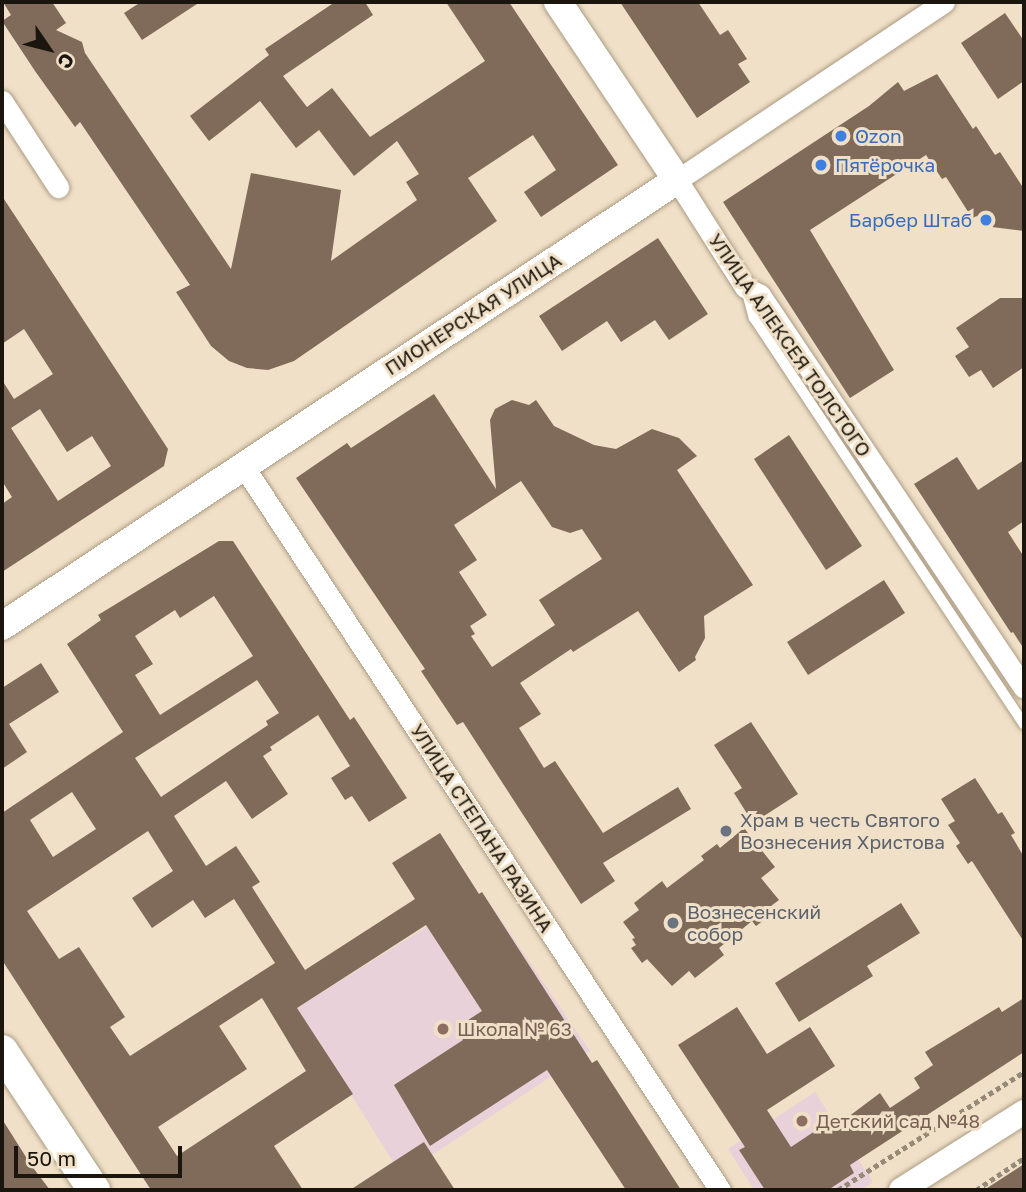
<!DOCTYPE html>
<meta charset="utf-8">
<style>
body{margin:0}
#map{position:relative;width:1026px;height:1192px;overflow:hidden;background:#f0e0c7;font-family:"Golos Text",sans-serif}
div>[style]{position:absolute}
.education>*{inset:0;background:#e9d1da}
.building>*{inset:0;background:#806a5a}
.path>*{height:4.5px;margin-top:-2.25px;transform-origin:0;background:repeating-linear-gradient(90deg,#958a78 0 5px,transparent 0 8.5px)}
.roads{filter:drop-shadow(0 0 2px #ab9b84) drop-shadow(0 0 2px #ab9b84)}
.service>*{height:10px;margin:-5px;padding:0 5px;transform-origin:5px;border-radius:5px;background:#fff}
.minor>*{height:21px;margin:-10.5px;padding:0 10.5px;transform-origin:10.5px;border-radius:10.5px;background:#fff}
.tertiary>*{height:24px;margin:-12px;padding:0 12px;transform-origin:12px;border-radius:12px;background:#fff}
.secondary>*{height:28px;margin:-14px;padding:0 14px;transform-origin:14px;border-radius:14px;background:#fff}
.primary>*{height:32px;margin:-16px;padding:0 16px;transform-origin:16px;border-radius:16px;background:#fff}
.dots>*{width:19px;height:19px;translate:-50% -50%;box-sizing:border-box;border:4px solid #f0e0c7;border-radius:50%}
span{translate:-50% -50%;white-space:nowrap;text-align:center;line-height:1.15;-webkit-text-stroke:6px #f0e0c7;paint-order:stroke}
.shop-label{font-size:19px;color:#366cbe}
.left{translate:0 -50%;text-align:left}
.right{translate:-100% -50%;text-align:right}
.street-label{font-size:19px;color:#1b160d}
.worship-label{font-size:19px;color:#5b616d}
.education-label{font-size:19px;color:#785e54}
.frame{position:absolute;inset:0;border:4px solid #1b160d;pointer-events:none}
.north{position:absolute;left:14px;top:14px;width:70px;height:70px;-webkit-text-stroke:5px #f0e0c7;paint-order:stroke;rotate:125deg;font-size:19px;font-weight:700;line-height:28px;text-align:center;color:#1b160d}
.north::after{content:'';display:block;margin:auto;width:24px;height:32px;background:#1b160d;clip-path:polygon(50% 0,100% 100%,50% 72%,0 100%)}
.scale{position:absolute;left:14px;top:1146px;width:168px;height:32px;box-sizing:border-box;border:4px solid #1b160d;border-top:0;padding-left:9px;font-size:21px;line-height:24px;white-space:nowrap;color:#1b160d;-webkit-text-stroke:5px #f0e0c7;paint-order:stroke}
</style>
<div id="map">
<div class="education">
<i style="clip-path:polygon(482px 892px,590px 1051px,432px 1155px,393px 1162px,297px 1008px)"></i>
<i style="clip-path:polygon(815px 1092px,873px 1182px,861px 1190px,754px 1190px,728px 1149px)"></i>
</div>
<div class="building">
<i style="clip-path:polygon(3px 2px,52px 2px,66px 23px,56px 30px,82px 42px,85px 53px,231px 269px,251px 173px,341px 190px,331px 261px,417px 200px,406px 182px,419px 174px,397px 141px,354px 176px,319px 130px,296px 148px,260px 101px,209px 141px,190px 116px,269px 55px,265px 49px,335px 2px,365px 2px,373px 15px,283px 76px,307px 107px,332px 88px,370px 137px,485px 61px,446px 2px,509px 2px,618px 165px,541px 217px,524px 192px,556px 170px,533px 135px,468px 178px,497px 221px,294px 361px,268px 370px,247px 368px,229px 361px,211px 346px,176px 292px,190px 285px,80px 122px,75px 127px,35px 71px,2px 21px,11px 15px)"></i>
<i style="clip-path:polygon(141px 2px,200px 2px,142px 40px,124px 13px)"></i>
<i style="clip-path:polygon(620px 2px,698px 2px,720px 35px,728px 30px,747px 59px,738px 64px,750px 82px,697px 118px)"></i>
<i style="clip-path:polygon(1005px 13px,1024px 41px,1024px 81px,998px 99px,961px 43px)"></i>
<i style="clip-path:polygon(937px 74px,973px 129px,976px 126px,995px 155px,1000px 152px,1024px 189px,1024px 231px,984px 226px,977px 216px,972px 218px,946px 177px,942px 179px,926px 155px,810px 230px,894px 370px,850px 398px,723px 202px,869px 106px,898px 82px,904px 91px)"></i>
<i style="clip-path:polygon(evenodd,2px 196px,168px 449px,164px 466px,2px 572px,2px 504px,12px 497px,2px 481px,2px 380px,14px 399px,53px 374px,24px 329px,2px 344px,2px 196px,40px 409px,67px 452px,92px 436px,111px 466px,58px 501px,11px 428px,40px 409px)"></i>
<i style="clip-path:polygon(658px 238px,708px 314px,669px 340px,655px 320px,621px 342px,607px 321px,562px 351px,539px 316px)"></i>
<i style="clip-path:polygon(1000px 298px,1024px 298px,1024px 367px,993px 388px,981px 370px,969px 377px,955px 356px,969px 347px,956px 328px)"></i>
<i style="clip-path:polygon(evenodd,434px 394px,496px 489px,490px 420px,495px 409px,512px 400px,529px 405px,536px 400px,554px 426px,594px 445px,616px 449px,652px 429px,679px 438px,697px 456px,677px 470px,753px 585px,704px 616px,705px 638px,695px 657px,696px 660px,679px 672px,638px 611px,573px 652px,571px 649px,520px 683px,541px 714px,519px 728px,544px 768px,555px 761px,603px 833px,678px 787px,691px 809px,603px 863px,615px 881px,581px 904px,463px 722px,457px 725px,421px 671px,425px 669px,296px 478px,347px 443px,351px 448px,434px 394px,521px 481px,552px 527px,570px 533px,582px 529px,602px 559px,539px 600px,555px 625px,492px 667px,471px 636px,475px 634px,470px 626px,487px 615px,459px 572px,477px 560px,454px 525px,521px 481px)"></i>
<i style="clip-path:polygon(789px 435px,862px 546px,826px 570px,754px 459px)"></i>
<i style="clip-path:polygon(957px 457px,978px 490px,1024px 460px,1024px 521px,1008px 532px,1024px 557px,1024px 649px,1013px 632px,1011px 633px,914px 484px)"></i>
<i style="clip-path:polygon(evenodd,219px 541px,233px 541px,350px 720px,354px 717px,407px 798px,369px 822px,352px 796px,345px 800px,331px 778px,350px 766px,318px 715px,270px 747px,272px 750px,263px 756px,288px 794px,252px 819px,226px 781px,174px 816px,206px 866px,236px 846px,260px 882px,252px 887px,305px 970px,415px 899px,392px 863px,440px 833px,479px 894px,482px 892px,592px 1063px,597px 1060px,681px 1190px,626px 1190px,547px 1070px,430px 1146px,394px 1085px,463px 1040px,456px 1028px,482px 1011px,426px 925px,297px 1008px,353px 1094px,274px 1146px,303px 1190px,151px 1190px,2px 960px,2px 813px,123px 732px,67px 644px,101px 620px,98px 615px,219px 541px,214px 596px,253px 656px,160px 715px,135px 675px,153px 664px,135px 636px,175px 610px,180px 618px,214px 596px,219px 541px,257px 680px,279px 713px,266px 721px,268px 725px,161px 797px,135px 758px,257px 680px,219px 541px,72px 792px,96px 829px,53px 857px,30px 820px,72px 792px,219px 541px,148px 831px,173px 871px,132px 898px,152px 928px,193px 900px,205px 918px,234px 899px,275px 963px,130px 1056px,110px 1027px,125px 1017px,79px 947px,59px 959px,27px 911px,148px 831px,219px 541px,262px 998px,306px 1071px,177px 1156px,158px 1127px,247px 1069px,219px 1026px,262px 998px)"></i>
<i style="clip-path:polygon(884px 580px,905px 613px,808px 675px,787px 642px)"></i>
<i style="clip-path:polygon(41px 663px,59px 692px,9px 724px,27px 752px,2px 769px,2px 688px)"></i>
<i style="clip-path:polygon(751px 722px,798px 794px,753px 823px,734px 793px,742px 788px,714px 745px)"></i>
<i style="clip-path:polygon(975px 778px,998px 814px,1002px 812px,1015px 833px,1011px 835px,1024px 857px,1024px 942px,972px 861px,968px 864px,956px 846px,960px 843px,948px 825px,955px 821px,941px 799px)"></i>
<i style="clip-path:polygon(744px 828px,775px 867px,761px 878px,779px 900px,767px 909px,772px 914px,756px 926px,752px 921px,719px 948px,724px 955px,695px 978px,689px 971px,672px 986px,647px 959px,642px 963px,631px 948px,636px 945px,632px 939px,635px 938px,623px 922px,639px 910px,634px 903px,662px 881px,667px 888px,704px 860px,701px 856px,717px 844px,720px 848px)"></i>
<i style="clip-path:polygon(901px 903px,920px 933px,867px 966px,873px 976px,799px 1022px,775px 983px)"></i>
<i style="clip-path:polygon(1024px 998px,1024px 1052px,850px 1165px,854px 1173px,828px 1190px,765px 1190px,739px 1150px,745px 1147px,678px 1045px,737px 1007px,767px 1054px,810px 1027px,835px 1066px,767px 1110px,791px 1147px,824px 1125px,828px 1132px,880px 1093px,890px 1108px,920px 1088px,914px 1078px,933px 1065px,925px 1052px,999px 1007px,1002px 1012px)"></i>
<i style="clip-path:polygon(2px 1119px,31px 1165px,50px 1190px,2px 1190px)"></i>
<i style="clip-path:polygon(424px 1142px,455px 1190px,350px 1190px,393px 1162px)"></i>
<i style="clip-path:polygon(1024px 1164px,1024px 1190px,984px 1190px)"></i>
</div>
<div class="path">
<i style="left:838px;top:1190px;width:220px;rotate:-32.4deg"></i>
<i style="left:976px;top:1190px;width:58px;rotate:-33.7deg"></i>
</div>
<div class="roads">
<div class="service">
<i style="left:746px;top:289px;width:30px;rotate:75deg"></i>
<i style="left:754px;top:318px;width:488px;rotate:56.4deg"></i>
</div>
<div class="minor">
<i style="left:944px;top:2px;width:321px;rotate:146.3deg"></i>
<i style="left:677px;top:180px;width:127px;rotate:57.6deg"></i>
<i style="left:745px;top:287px;width:17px;rotate:28deg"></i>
<i style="left:760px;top:295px;width:473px;rotate:56.1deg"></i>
<i style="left:2px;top:101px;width:103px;rotate:56.9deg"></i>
<i style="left:244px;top:467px;width:866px;rotate:56.64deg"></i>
</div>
<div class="tertiary">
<i style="left:901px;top:1190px;width:146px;rotate:-32.4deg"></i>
</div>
<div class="secondary">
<i style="left:2px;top:626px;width:809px;rotate:-33.45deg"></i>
<i style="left:677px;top:180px;width:214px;rotate:-123.8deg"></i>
</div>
<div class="primary">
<i style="left:2px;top:1051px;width:167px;rotate:56.5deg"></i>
</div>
</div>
<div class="dots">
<i style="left:841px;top:136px;background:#3f7fe0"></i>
<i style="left:821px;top:165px;background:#3f7fe0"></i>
<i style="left:986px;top:220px;background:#3f7fe0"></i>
<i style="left:726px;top:831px;background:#6b7280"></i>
<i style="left:673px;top:923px;background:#6b7280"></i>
<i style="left:443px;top:1029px;background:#8d6e63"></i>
<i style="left:802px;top:1121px;background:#8d6e63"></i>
</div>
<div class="shop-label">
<span class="left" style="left:855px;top:136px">Ozon</span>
<span class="left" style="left:835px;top:165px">Пятёрочка</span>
<span class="right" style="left:972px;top:220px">Барбер Штаб</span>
</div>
<div class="street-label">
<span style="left:473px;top:314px;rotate:-33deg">ПИОНЕРСКАЯ УЛИЦА</span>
<span style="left:790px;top:345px;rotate:55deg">УЛИЦА АЛЕКСЕЯ ТОЛСТОГО</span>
<span style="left:482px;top:828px;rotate:57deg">УЛИЦА СТЕПАНА РАЗИНА</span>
</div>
<div class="worship-label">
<span class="left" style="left:740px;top:831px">Храм в честь Святого<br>Вознесения Христова</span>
<span class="left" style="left:687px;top:923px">Вознесенский<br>собор</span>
</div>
<div class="education-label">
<span class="left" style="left:457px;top:1029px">Школа № 63</span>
<span class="left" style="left:816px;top:1121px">Детский сад №48</span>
</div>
<div class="frame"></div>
<div class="north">С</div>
<div class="scale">50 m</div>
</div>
